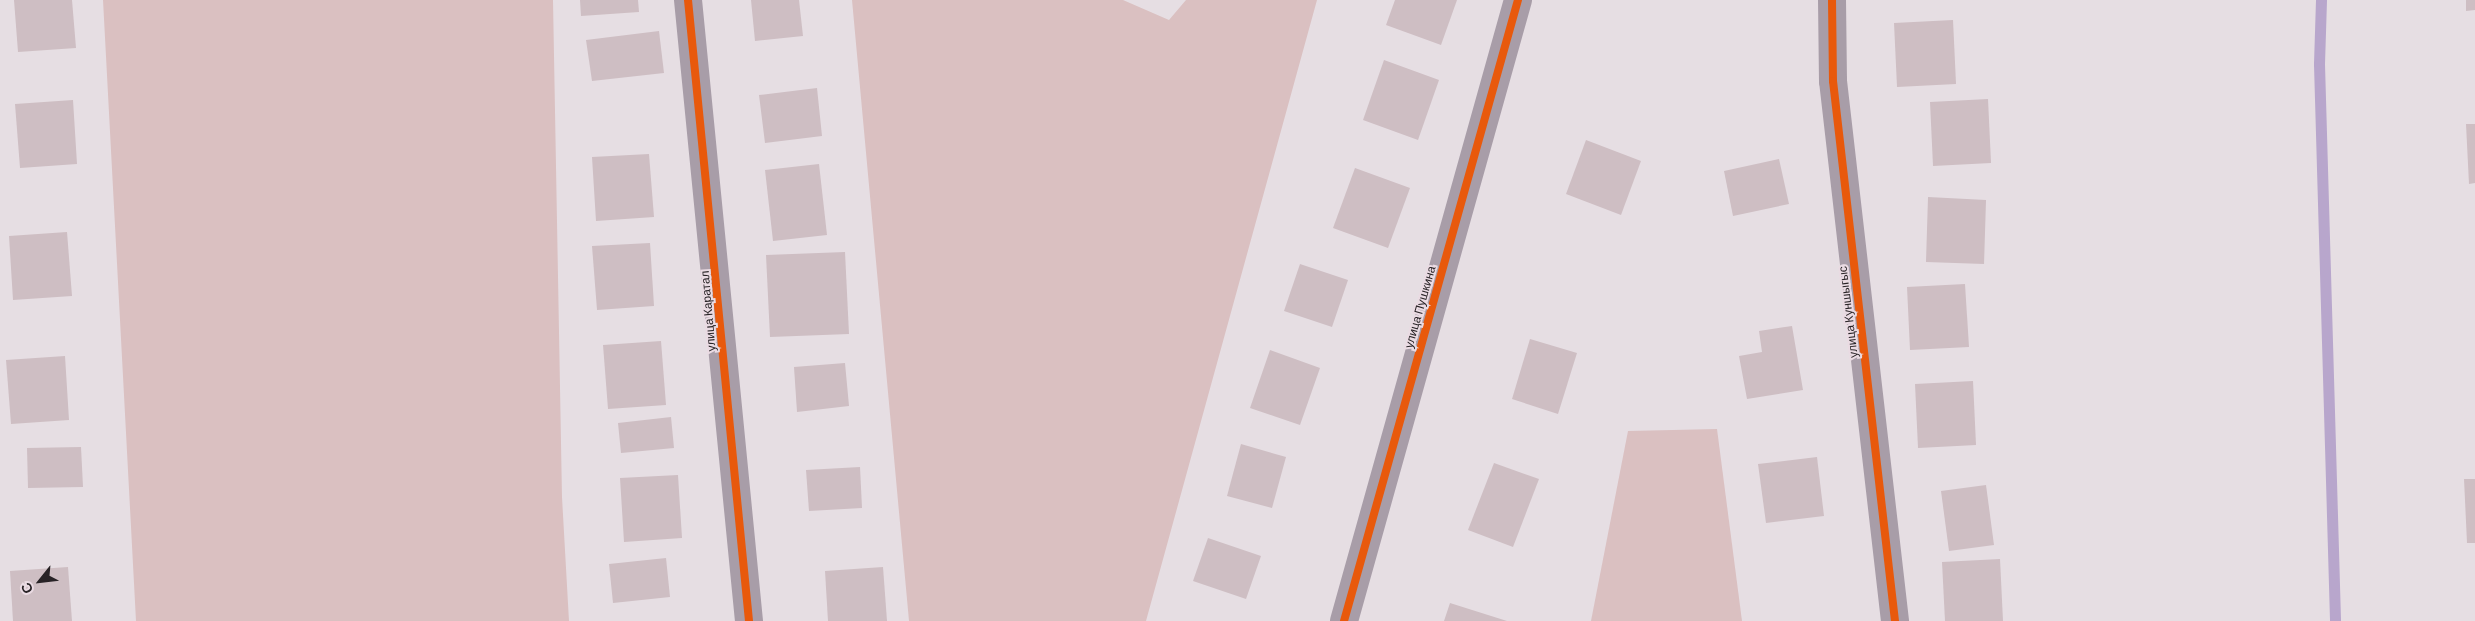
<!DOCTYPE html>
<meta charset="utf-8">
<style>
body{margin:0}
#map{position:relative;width:2475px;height:621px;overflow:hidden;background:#e6dee3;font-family:Barlow,sans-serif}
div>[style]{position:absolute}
.green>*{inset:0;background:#dac0c1}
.stream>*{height:11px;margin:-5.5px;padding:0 5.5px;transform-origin:5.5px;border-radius:5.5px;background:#b8a6cc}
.building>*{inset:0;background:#cebec3}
.minor>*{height:28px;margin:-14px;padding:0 14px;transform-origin:14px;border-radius:14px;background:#a89da8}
.cycleway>*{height:8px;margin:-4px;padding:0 4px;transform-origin:4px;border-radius:4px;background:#e8590c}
span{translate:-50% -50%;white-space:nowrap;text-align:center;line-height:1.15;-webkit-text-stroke:4px #eadbe3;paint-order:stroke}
.street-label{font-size:12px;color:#282326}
.north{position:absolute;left:15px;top:556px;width:50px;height:50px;-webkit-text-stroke:4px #eadbe3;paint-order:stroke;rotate:241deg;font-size:14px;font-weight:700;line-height:20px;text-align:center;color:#282326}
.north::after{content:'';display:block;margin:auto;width:18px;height:22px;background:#282326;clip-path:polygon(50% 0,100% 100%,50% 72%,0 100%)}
</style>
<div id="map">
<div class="green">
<i style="clip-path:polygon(103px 0,553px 0,562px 497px,569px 621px,136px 621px)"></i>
<i style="clip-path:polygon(852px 0,1123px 0,1169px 20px,1186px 0,1317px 0,1146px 621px,909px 621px)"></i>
<i style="clip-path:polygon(1717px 429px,1742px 621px,1591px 621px,1628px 431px)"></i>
</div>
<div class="stream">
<i style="left:2321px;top:0;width:64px;rotate:91.8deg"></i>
<i style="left:2319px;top:64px;width:557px;rotate:88.35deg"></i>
</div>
<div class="building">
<i style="clip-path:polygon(14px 0,72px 0,76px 48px,18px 52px)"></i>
<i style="clip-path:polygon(580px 0,638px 0,639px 12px,581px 16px)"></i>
<i style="clip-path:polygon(751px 0,799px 0,803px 36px,755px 41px)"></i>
<i style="clip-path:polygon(1395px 0,1457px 0,1441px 45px,1386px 25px)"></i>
<i style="clip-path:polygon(2466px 0,2475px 0,2475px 10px,2466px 11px)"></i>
<i style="clip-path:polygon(1953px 20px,1956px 84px,1897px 87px,1894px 23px)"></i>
<i style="clip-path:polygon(659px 31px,664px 73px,592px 81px,586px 40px)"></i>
<i style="clip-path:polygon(1384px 60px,1439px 80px,1418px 140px,1363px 120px)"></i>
<i style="clip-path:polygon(817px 88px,822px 136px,765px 143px,759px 95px)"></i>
<i style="clip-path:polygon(1988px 99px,1991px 163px,1933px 166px,1930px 102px)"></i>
<i style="clip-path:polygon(73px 100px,77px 164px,20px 168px,15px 104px)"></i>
<i style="clip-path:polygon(2466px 124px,2475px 124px,2475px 183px,2469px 184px)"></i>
<i style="clip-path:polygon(1586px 140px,1641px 161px,1621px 215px,1566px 194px)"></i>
<i style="clip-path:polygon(649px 154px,654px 217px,596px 221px,592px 157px)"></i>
<i style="clip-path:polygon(1779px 159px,1789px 204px,1733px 216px,1724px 171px)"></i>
<i style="clip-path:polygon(819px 164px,827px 235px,773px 241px,765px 170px)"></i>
<i style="clip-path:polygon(1355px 168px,1410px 188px,1388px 248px,1333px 228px)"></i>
<i style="clip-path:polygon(1928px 197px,1986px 200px,1984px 264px,1926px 262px)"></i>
<i style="clip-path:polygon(67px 232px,72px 296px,13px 300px,9px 236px)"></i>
<i style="clip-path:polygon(650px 243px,654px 306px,597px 310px,592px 246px)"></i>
<i style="clip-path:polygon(845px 252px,849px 334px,770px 337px,766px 255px)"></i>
<i style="clip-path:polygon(1300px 264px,1348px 280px,1332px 327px,1284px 311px)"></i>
<i style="clip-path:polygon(1965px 284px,1969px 347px,1910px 350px,1907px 287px)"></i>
<i style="clip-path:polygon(1792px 326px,1803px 390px,1747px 399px,1739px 356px,1762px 352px,1759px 331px)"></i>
<i style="clip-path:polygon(1530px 339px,1577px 353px,1558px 414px,1512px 399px)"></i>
<i style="clip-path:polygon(661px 341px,666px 405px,608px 409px,603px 345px)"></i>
<i style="clip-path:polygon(1270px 350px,1320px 368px,1300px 425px,1250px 408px)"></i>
<i style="clip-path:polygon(65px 356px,69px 420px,11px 424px,6px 360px)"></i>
<i style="clip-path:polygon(845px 363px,849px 406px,797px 412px,794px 367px)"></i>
<i style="clip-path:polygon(1973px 381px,1976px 445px,1918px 448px,1915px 384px)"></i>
<i style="clip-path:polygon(671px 417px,674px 448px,621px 453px,618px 423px)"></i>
<i style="clip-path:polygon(1241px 444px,1286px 457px,1272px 508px,1227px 496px)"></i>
<i style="clip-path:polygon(81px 447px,83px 487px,28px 488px,27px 448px)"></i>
<i style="clip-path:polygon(1817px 457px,1824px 516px,1766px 523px,1758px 464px)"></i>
<i style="clip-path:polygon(1494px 463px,1539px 479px,1513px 547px,1468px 530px)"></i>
<i style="clip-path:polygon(860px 467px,862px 508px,809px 511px,806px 470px)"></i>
<i style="clip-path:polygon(678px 475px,682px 538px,624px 542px,620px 478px)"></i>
<i style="clip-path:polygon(2464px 479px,2475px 479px,2475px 543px,2467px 543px)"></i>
<i style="clip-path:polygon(1986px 485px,1994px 545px,1949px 551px,1941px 491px)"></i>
<i style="clip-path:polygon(1208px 538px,1261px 556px,1246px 599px,1193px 581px)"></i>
<i style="clip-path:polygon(666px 558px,670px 597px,613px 603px,609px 564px)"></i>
<i style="clip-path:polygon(2000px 559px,2003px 621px,1945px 621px,1942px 562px)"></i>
<i style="clip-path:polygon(68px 567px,72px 621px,13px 621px,10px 571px)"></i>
<i style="clip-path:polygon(883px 567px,887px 621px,828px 621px,825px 571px)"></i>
<i style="clip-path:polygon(1450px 603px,1507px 621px,1444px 621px)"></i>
</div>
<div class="minor">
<i style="left:688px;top:0;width:624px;rotate:84.39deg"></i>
<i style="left:1832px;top:0;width:81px;rotate:89.3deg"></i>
<i style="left:1833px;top:81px;width:544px;rotate:83.45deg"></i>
<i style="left:1344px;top:621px;width:645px;rotate:-74.35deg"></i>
</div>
<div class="cycleway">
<i style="left:688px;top:0;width:624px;rotate:84.39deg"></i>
<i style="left:1832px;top:0;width:81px;rotate:89.3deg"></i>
<i style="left:1833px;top:81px;width:544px;rotate:83.45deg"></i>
<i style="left:1344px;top:621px;width:645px;rotate:-74.35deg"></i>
</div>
<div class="street-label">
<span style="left:1420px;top:307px;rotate:-74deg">улица Пушкина</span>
<span style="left:708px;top:311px;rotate:-95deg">улица Каратал</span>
<span style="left:1848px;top:312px;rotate:-97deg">улица Куншыгыс</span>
</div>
<div class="north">С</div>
</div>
